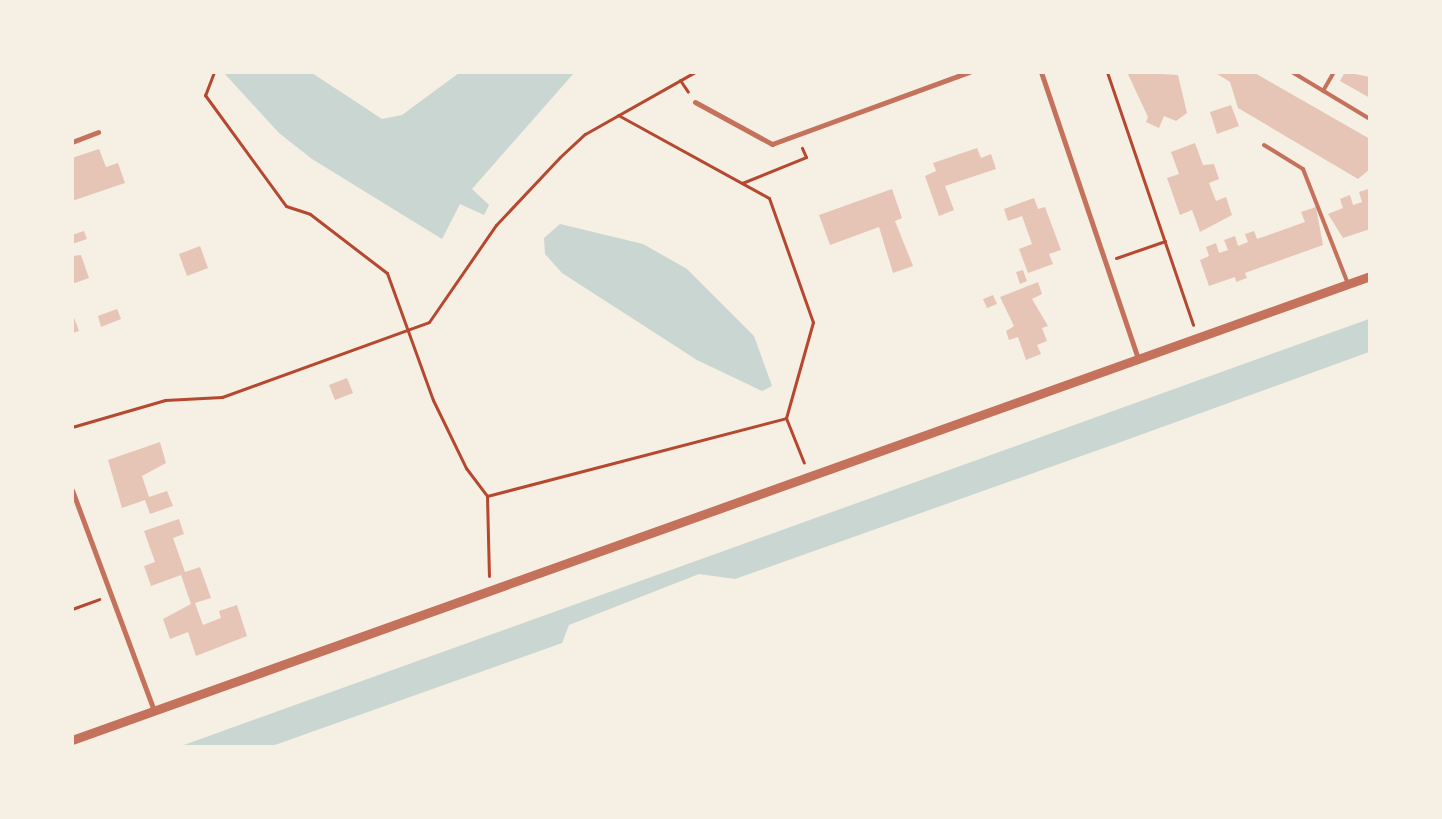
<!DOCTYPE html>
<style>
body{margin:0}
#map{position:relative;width:1442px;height:819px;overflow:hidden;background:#f6efe4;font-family:"DM Sans",sans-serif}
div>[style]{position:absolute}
.water>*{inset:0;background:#c9d6d2}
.building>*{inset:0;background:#e6c5b7}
.path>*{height:3px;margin:-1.5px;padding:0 1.5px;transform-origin:1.5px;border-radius:1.5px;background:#b5482f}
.service>*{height:4px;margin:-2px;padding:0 2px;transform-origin:2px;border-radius:2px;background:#c5725c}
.minor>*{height:5px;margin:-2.5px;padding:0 2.5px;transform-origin:2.5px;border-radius:2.5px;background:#c5725c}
.tertiary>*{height:9px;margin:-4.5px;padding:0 4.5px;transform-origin:4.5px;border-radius:4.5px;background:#c5725c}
span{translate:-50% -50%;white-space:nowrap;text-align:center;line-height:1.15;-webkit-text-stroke:4.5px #f6efe4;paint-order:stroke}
.frame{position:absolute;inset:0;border:74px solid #f6efe4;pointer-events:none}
</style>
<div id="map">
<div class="water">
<i style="clip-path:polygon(224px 73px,312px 73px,382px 119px,402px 115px,459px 73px,574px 73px,472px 189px,489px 205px,484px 215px,460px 204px,442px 239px,312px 159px,279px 133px)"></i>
<i style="clip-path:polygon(560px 224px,643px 244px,687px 269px,754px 336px,772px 386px,762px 391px,697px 360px,562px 273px,545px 254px,544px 238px)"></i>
<i style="clip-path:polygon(1369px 319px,1369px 352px,1118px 443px,735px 579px,699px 574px,569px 625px,562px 643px,272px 746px,181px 746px)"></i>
</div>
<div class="building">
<i style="clip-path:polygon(1127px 72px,1178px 75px,1187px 113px,1176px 121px,1164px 116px,1159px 128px,1146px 122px,1148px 117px)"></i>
<i style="clip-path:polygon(1214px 72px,1253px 72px,1370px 139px,1370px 169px,1358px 179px,1238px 108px,1230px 82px)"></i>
<i style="clip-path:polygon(1345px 72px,1370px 77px,1370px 98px,1340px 81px)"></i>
<i style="clip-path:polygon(1231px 105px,1239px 126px,1217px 134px,1210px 112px)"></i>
<i style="clip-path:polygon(1195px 143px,1203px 165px,1214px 164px,1219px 179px,1209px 183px,1216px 201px,1226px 197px,1232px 215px,1200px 232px,1192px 210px,1180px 215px,1167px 178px,1179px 174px,1171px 152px)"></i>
<i style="clip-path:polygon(977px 148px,981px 158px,991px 154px,996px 169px,945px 186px,954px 210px,939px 216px,925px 176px,936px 171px,933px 163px)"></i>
<i style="clip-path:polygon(99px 149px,106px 167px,118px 163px,125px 183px,72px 201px,72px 158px)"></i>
<i style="clip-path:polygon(892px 189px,902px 218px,895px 221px,913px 266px,893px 273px,879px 227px,830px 245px,819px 215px)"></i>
<i style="clip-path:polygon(1368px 189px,1370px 229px,1343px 238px,1328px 214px,1343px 208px,1340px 199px,1350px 195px,1353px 205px,1362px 202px,1359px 192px)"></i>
<i style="clip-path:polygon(1034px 198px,1038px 209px,1045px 207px,1061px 250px,1049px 254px,1053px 264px,1028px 273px,1019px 249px,1032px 244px,1022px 216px,1008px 221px,1004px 209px)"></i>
<i style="clip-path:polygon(1316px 207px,1323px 245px,1245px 273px,1247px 278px,1236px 282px,1235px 277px,1209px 286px,1200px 260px,1209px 256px,1206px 247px,1216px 243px,1219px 253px,1228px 250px,1224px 240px,1235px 236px,1238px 246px,1248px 242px,1245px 234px,1254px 231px,1257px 239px,1305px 222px,1301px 212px)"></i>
<i style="clip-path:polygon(84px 231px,87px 239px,72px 244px,72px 235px)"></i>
<i style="clip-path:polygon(200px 246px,208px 268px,187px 276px,179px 254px)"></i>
<i style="clip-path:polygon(81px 255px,89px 278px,72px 284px,72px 256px)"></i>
<i style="clip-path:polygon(1023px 270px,1027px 281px,1020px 284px,1016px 272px)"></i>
<i style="clip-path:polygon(1038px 282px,1042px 294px,1032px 299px,1048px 326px,1042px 328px,1047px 341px,1037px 345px,1041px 354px,1026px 360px,1018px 337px,1009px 340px,1006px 331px,1014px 326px,1000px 297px)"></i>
<i style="clip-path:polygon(993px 295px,997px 304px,987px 308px,983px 299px)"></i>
<i style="clip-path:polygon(117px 309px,121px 319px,101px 327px,98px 316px)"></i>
<i style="clip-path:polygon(72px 312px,79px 331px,72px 333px)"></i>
<i style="clip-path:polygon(347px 378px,353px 393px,335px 400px,329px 385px)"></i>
<i style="clip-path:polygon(160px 442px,166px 463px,142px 476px,149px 497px,167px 491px,173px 506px,150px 514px,145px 500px,122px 508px,108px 460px)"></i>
<i style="clip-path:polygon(179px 519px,184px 534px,173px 538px,185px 572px,200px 567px,211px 598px,195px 603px,203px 625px,221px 618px,219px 611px,237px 605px,247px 636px,196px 656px,188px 632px,170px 639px,163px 619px,191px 604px,181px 575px,151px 586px,144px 566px,155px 562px,144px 531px)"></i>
</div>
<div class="path">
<i style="left:214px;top:72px;width:25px;rotate:111deg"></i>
<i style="left:205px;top:95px;width:137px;rotate:53.9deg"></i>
<i style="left:286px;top:206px;width:25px;rotate:18deg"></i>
<i style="left:310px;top:214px;width:97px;rotate:37.5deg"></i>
<i style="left:387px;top:273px;width:135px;rotate:70.1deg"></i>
<i style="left:433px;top:400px;width:76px;rotate:64.1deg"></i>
<i style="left:466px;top:468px;width:35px;rotate:53deg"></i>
<i style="left:487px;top:496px;width:80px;rotate:88.6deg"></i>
<i style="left:1107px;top:72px;width:267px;rotate:71.2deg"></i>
<i style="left:680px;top:80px;width:14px;rotate:56deg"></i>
<i style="left:618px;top:115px;width:172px;rotate:28.8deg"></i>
<i style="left:769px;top:198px;width:132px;rotate:70.5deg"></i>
<i style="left:813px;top:322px;width:100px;rotate:105.7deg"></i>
<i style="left:742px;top:183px;width:69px;rotate:-22.1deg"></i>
<i style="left:806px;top:157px;width:10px;rotate:-114deg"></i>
<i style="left:1116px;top:258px;width:52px;rotate:-19.1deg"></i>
<i style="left:72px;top:427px;width:97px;rotate:-16.2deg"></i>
<i style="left:165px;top:400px;width:57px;rotate:-3deg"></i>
<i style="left:222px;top:397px;width:220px;rotate:-19.9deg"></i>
<i style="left:429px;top:322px;width:118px;rotate:-55.4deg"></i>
<i style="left:496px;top:225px;width:93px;rotate:-46.7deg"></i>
<i style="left:560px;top:157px;width:34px;rotate:-43deg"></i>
<i style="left:585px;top:134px;width:126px;rotate:-29.4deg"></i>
<i style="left:487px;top:496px;width:309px;rotate:-14.6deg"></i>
<i style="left:786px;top:418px;width:48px;rotate:68.2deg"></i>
<i style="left:72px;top:609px;width:29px;rotate:-20deg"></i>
</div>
<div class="service">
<i style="left:1292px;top:72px;width:91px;rotate:31.1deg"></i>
<i style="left:1323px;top:91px;width:22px;rotate:-60deg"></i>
<i style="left:1264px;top:145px;width:46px;rotate:31.6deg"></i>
<i style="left:1303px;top:169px;width:123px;rotate:68.6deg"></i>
</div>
<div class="minor">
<i style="left:1041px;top:72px;width:303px;rotate:71.3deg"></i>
<i style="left:695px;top:102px;width:88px;rotate:28.6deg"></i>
<i style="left:772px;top:144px;width:210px;rotate:-20.1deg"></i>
<i style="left:72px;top:142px;width:28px;rotate:-21deg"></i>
<i style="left:72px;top:490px;width:235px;rotate:69.6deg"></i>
</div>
<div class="tertiary">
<i style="left:72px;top:740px;width:1378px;rotate:-19.67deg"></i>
</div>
<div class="frame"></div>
</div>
